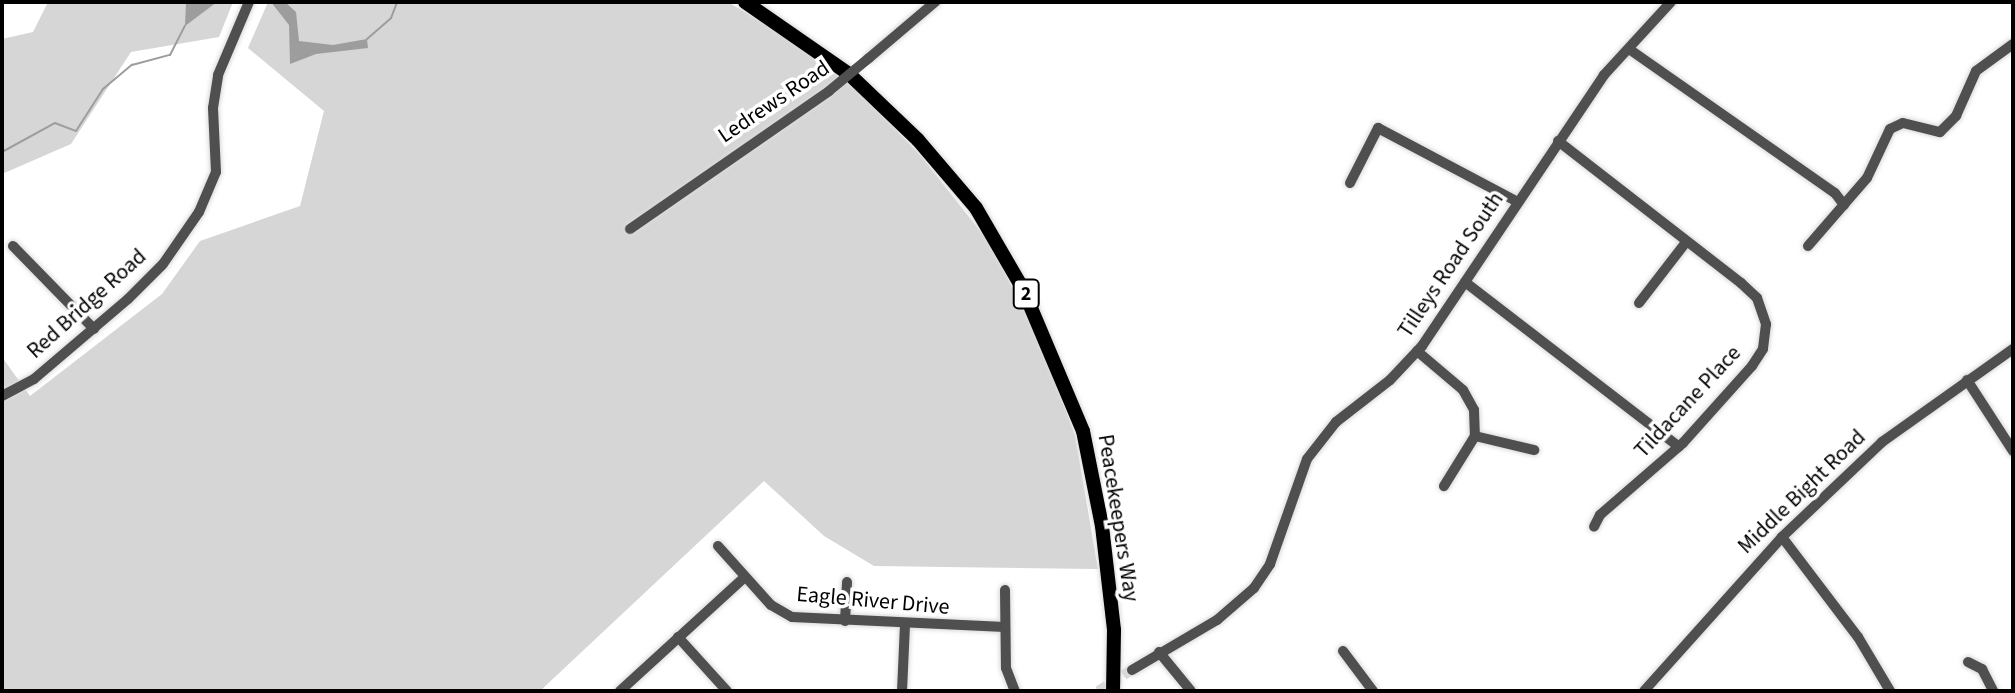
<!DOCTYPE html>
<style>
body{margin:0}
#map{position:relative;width:2015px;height:693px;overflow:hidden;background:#fff;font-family:"Source Sans 3",sans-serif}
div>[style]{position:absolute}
.green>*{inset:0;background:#d6d6d6}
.water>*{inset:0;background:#9d9d9d}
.stream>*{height:2px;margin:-1px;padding:0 1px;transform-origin:1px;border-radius:1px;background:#9d9d9d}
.minor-tunnel>*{height:10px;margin-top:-5px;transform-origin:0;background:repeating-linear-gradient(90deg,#d9d9d9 0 10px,transparent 0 15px)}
.roads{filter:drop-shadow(0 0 2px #dbdbdb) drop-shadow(0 0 2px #dbdbdb)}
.minor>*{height:10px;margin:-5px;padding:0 5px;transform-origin:5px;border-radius:5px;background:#4f4f4f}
.highway>*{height:14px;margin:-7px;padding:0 7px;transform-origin:7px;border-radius:7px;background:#000}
.minor-bridge>*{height:10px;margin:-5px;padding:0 5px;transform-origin:5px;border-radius:5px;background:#4f4f4f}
span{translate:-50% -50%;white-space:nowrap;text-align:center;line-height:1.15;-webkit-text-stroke:7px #fff;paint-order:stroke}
.shield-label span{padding:2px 6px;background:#fff;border:2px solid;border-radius:6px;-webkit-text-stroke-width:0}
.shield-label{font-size:20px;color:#000;font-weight:700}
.street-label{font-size:22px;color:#000}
.frame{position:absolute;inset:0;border:4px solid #000;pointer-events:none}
</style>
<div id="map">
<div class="green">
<i style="clip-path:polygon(48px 2px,233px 2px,219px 37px,131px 52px,71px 144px,2px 174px,2px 39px,33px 32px)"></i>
<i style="clip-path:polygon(268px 2px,728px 2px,791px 40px,851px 83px,921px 156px,988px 241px,1036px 333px,1075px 435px,1098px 569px,874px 566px,824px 536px,764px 481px,540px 691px,2px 691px,2px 357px,30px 396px,162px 294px,200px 241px,300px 206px,324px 111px,248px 48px)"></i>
</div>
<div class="water">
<i style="clip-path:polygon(186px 2px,217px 2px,185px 26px)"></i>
<i style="clip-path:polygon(271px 2px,285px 2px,296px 12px,299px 41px,333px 45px,367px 39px,368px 48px,316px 54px,290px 64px,289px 25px)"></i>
</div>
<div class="stream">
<i style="left:367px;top:39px;width:32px;rotate:-41deg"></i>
<i style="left:391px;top:18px;width:17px;rotate:-69deg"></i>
<i style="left:2px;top:152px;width:60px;rotate:-28.7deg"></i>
<i style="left:55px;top:123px;width:22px;rotate:21deg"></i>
<i style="left:76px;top:131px;width:50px;rotate:-57.3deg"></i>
<i style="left:103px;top:89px;width:38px;rotate:-40deg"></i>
<i style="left:132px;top:65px;width:39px;rotate:-15deg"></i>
<i style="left:170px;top:55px;width:33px;rotate:-63deg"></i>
</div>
<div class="minor-tunnel">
<i style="left:1098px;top:691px;width:40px;rotate:-32deg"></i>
</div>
<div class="roads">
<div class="minor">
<i style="left:1629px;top:49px;width:251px;rotate:35deg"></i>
<i style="left:1835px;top:193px;width:15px;rotate:53deg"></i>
<i style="left:869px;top:58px;width:87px;rotate:-40.3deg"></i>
<i style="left:1558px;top:141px;width:232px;rotate:37.8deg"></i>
<i style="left:1741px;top:283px;width:22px;rotate:43deg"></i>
<i style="left:1757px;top:298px;width:28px;rotate:71deg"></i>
<i style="left:1766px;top:324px;width:25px;rotate:97deg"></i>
<i style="left:1763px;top:349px;width:20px;rotate:123deg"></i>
<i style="left:1752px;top:366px;width:103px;rotate:131.9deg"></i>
<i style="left:1683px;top:443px;width:110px;rotate:139.1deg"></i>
<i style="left:1600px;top:515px;width:13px;rotate:117deg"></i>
<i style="left:1350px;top:183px;width:62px;rotate:-63deg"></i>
<i style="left:1378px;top:128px;width:158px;rotate:27.9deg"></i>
<i style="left:630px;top:229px;width:242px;rotate:-34.7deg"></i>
<i style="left:13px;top:246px;width:116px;rotate:45.7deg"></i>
<i style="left:1808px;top:246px;width:90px;rotate:-49.1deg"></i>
<i style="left:1867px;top:178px;width:54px;rotate:-64.9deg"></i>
<i style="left:1890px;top:129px;width:14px;rotate:-25deg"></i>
<i style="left:1903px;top:123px;width:38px;rotate:14deg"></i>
<i style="left:1940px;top:132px;width:23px;rotate:-45deg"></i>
<i style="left:1956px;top:116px;width:49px;rotate:-66deg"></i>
<i style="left:1976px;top:71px;width:46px;rotate:-36.1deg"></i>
<i style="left:1465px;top:282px;width:270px;rotate:37.6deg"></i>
<i style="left:1639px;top:303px;width:78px;rotate:-52.3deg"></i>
<i style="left:1417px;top:351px;width:60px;rotate:40.3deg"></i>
<i style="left:1463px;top:390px;width:23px;rotate:61deg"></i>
<i style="left:1474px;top:410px;width:26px;rotate:88deg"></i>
<i style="left:1475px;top:436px;width:59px;rotate:121.8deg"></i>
<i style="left:1967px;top:380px;width:85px;rotate:57.1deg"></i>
<i style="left:2px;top:396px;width:36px;rotate:-28deg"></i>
<i style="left:34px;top:379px;width:123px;rotate:-40.4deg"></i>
<i style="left:128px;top:299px;width:49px;rotate:-45deg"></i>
<i style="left:163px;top:264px;width:63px;rotate:-55.3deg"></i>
<i style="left:199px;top:212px;width:43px;rotate:-67deg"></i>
<i style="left:216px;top:172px;width:64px;rotate:-92.7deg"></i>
<i style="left:213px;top:108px;width:33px;rotate:-81deg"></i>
<i style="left:218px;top:75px;width:79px;rotate:-67deg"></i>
<i style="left:1475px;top:436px;width:61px;rotate:13.3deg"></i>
<i style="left:1782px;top:537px;width:126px;rotate:52.8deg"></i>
<i style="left:1858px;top:637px;width:63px;rotate:59.3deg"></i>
<i style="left:718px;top:546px;width:79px;rotate:48.1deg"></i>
<i style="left:771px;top:605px;width:24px;rotate:30deg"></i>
<i style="left:792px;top:617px;width:213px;rotate:2.7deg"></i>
<i style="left:1005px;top:590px;width:78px;rotate:89.3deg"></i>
<i style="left:1006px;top:668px;width:25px;rotate:69deg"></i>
<i style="left:845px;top:621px;width:39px;rotate:-87deg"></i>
<i style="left:678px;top:637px;width:73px;rotate:47.8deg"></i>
<i style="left:1343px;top:651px;width:50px;rotate:53.1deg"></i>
<i style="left:1159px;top:652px;width:50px;rotate:50.6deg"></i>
<i style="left:1968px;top:662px;width:16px;rotate:27deg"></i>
<i style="left:1982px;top:669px;width:25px;rotate:63deg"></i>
<i style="left:1132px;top:670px;width:99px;rotate:-30.5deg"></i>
<i style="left:1217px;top:620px;width:49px;rotate:-40.9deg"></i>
<i style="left:1254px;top:588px;width:29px;rotate:-56deg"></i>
<i style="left:1270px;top:564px;width:111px;rotate:-70.6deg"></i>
<i style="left:1307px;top:459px;width:47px;rotate:-51.9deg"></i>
<i style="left:1336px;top:422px;width:68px;rotate:-37.9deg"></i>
<i style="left:1390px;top:380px;width:47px;rotate:-46.7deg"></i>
<i style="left:1422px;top:346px;width:326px;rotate:-56.1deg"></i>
<i style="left:1604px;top:75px;width:99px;rotate:-47.5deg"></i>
<i style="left:620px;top:691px;width:169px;rotate:-42.4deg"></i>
<i style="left:902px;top:691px;width:66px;rotate:-87.4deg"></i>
<i style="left:1644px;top:691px;width:207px;rotate:-48.1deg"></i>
<i style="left:1782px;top:537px;width:138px;rotate:-43.5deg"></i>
<i style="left:1882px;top:442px;width:161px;rotate:-35.4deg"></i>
</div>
<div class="highway">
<i style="left:745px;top:2px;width:126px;rotate:34.7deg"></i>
<i style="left:849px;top:74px;width:95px;rotate:43.7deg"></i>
<i style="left:918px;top:140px;width:89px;rotate:49.5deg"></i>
<i style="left:976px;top:208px;width:94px;rotate:59.9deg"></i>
<i style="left:1023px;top:289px;width:154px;rotate:67.1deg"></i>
<i style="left:1083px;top:431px;width:97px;rotate:78.7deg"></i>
<i style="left:1102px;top:526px;width:105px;rotate:83.4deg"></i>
<i style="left:1114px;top:630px;width:61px;rotate:90.9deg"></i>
</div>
</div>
<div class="minor-bridge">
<i style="left:829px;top:91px;width:52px;rotate:-39.5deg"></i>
</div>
<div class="shield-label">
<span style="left:1026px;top:294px">2</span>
</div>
<div class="street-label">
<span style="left:774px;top:102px;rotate:-34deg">Ledrews Road</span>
<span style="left:1451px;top:265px;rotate:-56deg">Tilleys Road South</span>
<span style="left:87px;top:304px;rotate:-42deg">Red Bridge Road</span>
<span style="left:1688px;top:402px;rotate:-47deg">Tildacane Place</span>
<span style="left:1802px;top:492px;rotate:-44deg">Middle Bight Road</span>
<span style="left:1118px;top:518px;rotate:81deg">Peacekeepers Way</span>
<span style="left:873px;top:601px;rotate:5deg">Eagle River Drive</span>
</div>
<div class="frame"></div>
</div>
